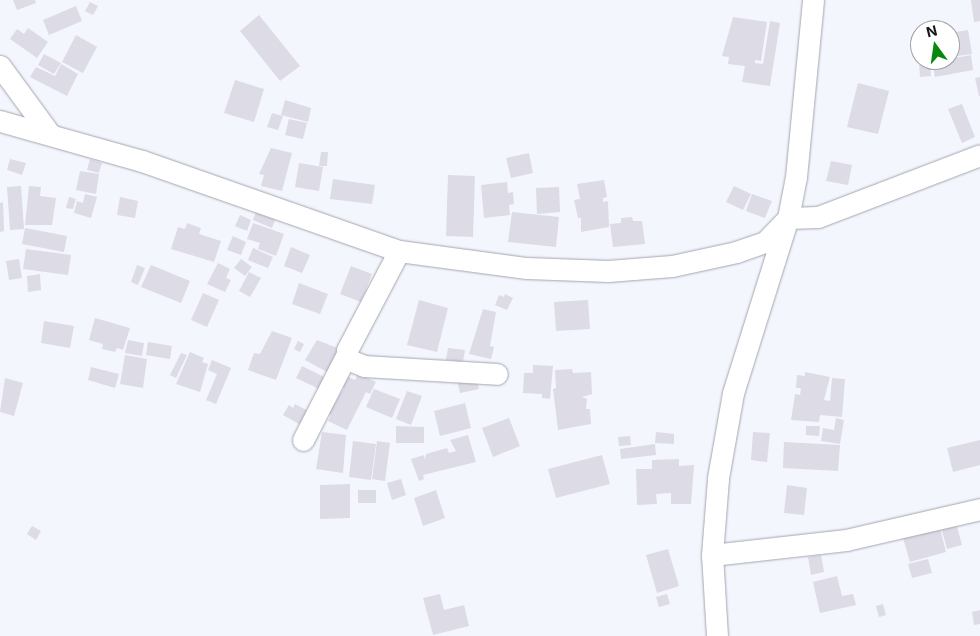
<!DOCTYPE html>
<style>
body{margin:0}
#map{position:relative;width:980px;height:636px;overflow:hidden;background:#f4f6fd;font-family:Inter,sans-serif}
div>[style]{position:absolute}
.building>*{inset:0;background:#dcdbe6}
.roads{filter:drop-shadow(0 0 1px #a3a5b0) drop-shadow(0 0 1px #a3a5b0)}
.minor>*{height:21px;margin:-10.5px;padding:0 10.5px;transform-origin:10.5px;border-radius:10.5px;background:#fff}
span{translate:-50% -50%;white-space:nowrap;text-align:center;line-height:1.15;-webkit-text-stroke:4.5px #fff;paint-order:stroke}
.north{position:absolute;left:910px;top:20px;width:50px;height:50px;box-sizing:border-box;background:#fff;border:1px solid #a2a2a4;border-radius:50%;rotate:346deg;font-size:14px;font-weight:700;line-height:20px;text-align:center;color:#17171b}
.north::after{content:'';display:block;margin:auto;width:18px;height:22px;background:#08880f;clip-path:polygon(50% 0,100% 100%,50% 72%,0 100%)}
</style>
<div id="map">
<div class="building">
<i style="clip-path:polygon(13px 0,35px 0,36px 3px,17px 10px)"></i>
<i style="clip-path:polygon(971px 0,980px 0,980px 21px,974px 22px)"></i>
<i style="clip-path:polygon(90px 2px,98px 6px,93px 15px,85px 11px)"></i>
<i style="clip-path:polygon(76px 6px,82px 21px,49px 35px,43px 20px)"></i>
<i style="clip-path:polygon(259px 15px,300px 66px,280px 81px,240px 31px)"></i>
<i style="clip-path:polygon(733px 17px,767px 22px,761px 61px,755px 60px,755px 63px,763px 64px,770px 21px,780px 23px,770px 86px,742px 82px,745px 66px,728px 64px,729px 57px,722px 56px)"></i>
<i style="clip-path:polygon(28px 28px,48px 42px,37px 58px,10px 39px,17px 29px,24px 34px)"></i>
<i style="clip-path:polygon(968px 30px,972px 54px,950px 57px,950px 33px)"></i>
<i style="clip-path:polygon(76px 35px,97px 47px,83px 73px,62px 62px)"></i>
<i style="clip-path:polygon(44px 54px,61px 63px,54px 74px,38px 65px)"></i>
<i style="clip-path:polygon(971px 55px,973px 70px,935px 77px,932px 62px)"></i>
<i style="clip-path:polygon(930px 62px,931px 76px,920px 77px,919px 63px)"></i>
<i style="clip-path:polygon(61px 64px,78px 74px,67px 96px,30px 77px,36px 67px,55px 76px)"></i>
<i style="clip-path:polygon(980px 77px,980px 96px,979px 96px,975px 78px)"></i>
<i style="clip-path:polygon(235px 80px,264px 89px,254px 122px,224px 113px)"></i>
<i style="clip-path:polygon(858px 83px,889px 91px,878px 134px,847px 127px)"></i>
<i style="clip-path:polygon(285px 100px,311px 108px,308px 122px,281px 115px)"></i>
<i style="clip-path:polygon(962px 104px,975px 137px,962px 143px,948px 109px)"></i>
<i style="clip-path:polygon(272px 113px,283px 116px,278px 130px,267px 127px)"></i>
<i style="clip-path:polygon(289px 119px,307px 123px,303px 139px,285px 135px)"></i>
<i style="clip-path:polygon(271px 148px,292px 153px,282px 191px,261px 186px,264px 175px,259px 174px)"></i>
<i style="clip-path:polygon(321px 152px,328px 152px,327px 166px,319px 166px)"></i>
<i style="clip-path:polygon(529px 153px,533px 173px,511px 178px,506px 158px)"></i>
<i style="clip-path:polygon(10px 159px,26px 163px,22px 175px,7px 170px)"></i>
<i style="clip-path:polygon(90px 159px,102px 163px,99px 173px,87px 170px)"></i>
<i style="clip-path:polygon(831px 161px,852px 165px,848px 185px,826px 181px)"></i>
<i style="clip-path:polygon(299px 163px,323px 167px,319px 191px,295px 187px)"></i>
<i style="clip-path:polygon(80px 171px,99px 174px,96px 194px,76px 190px)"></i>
<i style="clip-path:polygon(448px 175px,475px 176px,473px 237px,446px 236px)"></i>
<i style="clip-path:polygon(333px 179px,375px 185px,372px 204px,330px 199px)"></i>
<i style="clip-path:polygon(604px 180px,607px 197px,603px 198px,603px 202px,608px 201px,609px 227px,581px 232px,581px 218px,578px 218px,574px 200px,580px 199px,577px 184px)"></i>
<i style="clip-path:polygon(507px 182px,508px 193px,513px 192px,514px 204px,509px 205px,510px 215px,484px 218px,481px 185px)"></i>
<i style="clip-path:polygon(21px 186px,24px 229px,10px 230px,7px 187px)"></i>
<i style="clip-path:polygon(29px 186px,41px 187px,40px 196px,56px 198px,52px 225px,25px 225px)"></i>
<i style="clip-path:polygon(734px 186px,751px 194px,743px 210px,726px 202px)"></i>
<i style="clip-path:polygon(559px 187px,560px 212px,537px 214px,536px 188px)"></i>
<i style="clip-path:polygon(85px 194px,97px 197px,91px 218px,74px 213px,77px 201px,83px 203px)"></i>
<i style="clip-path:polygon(752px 194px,772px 201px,765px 218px,746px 211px)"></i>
<i style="clip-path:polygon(69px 197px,76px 199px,73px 209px,66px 208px)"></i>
<i style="clip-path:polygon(120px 197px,138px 201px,135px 218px,117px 215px)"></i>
<i style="clip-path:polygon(3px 202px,4px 231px,0 232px,0 203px)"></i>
<i style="clip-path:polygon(256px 212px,275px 220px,272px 228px,253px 220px)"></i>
<i style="clip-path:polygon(512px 212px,559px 217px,556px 247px,508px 242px)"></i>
<i style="clip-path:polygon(240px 215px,251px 220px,247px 231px,235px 226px)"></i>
<i style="clip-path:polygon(632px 217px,633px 221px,642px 221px,645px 244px,613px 247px,610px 224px,621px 223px,621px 218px)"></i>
<i style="clip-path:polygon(187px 223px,201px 228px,199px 234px,221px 241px,214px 262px,171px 249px,178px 227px,185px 229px)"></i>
<i style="clip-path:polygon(253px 223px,284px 234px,276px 256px,258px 249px,260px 243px,247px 239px)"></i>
<i style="clip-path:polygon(25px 228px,67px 236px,64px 252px,22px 244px)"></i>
<i style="clip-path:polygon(233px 236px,246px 242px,241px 255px,227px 250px)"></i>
<i style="clip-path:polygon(291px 247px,310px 255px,302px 273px,284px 266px)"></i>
<i style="clip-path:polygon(253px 248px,273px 257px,268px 268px,248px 260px)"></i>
<i style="clip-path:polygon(26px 249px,71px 255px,68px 275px,23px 269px)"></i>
<i style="clip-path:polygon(19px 259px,22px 278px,9px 280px,6px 261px)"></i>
<i style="clip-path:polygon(241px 259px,252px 267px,245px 276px,234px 268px)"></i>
<i style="clip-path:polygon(218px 263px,230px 269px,226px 278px,231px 280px,225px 292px,207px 284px)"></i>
<i style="clip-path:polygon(137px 265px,145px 268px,138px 285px,131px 282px)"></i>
<i style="clip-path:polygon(151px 265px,190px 281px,181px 303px,141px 287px)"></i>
<i style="clip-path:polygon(351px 266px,372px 274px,361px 302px,340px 294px)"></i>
<i style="clip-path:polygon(249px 272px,261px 278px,250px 297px,239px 291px)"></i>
<i style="clip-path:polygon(40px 274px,41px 290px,28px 292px,27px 276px)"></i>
<i style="clip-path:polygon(299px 283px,328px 294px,320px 314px,292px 304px)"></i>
<i style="clip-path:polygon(203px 293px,219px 300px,207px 327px,191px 320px)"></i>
<i style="clip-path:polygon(505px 294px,513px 298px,507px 310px,495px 305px,499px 295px,504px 297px)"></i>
<i style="clip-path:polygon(419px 300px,448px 308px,437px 352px,407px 345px)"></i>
<i style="clip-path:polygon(588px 300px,590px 329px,556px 331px,554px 302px)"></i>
<i style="clip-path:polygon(483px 309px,496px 312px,490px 346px,494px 347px,491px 359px,469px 354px)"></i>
<i style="clip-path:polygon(95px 318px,130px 328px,123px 350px,117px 348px,115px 352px,102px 349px,103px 344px,89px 340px)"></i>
<i style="clip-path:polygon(44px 321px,74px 326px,70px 348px,41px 343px)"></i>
<i style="clip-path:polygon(272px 331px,292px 338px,276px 380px,248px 370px,254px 353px,260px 354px)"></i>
<i style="clip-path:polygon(128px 340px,144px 343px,142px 356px,125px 353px)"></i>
<i style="clip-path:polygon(317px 340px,340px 349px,327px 372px,305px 360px)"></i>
<i style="clip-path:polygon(298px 341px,304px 344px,300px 352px,294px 349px)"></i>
<i style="clip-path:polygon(148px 342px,172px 346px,170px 359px,146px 355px)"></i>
<i style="clip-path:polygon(448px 348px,465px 350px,463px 362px,446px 360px)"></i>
<i style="clip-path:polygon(190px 352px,204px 358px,202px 362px,208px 364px,200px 392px,176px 384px)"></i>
<i style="clip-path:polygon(181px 353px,187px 355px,176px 378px,170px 375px)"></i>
<i style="clip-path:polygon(125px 355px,147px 359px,143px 388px,120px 384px)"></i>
<i style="clip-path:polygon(212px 360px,231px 368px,216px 404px,206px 400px,217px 374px,208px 370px)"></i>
<i style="clip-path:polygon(533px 365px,553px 366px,550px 399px,542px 398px,542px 394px,523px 393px,524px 373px,533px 373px)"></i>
<i style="clip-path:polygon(302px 366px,324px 377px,319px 389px,296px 378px)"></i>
<i style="clip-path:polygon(91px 367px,119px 374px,115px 388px,88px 380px)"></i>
<i style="clip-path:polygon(572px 369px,573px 373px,591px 372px,592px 394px,582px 397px,587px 399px,586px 409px,590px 409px,591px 424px,558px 430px,553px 389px,556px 388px,555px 370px)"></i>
<i style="clip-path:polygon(805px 372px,830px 377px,824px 400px,830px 401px,832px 378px,845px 379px,842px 417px,820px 415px,819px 422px,791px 420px,795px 394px,800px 395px,801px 388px,796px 388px,797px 375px,805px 376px)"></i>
<i style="clip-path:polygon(358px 374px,376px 382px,370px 394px,366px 392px,347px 430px,328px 421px,331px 415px,328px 414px,344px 388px,339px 386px,344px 375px,355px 380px)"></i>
<i style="clip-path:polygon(476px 377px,479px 389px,460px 393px,457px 380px)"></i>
<i style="clip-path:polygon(5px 378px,23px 383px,14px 416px,0 412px)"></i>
<i style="clip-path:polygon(374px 389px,400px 399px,392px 418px,366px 407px)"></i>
<i style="clip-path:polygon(407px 391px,422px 396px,411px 425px,396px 419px)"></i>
<i style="clip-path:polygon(465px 403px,471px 428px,440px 436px,434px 411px)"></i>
<i style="clip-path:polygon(295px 404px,312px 413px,304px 427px,283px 415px,289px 405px,293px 408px)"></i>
<i style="clip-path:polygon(509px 418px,520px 446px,493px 457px,482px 428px)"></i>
<i style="clip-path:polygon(836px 418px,844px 420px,840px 444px,821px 441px,823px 428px,834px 430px)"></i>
<i style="clip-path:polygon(396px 426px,424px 427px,424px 443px,396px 443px)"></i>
<i style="clip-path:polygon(806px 426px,820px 426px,819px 436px,806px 435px)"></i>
<i style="clip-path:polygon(322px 432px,346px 435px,343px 473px,316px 469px)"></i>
<i style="clip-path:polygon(656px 432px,674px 434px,674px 444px,655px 443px)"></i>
<i style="clip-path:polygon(753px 432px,770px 433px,767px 462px,751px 460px)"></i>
<i style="clip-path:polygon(468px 435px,476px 462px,423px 475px,424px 479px,419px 481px,411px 459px,424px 455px,425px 460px,426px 454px,447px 448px,449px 453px,456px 451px,450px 440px)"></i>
<i style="clip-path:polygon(630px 436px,631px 445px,619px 446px,618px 437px)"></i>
<i style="clip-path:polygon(980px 440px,980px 465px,953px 472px,947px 448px)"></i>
<i style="clip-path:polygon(353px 441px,376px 444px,371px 480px,349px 477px)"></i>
<i style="clip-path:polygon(377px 441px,390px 443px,385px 481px,372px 479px)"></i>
<i style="clip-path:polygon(784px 442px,840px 445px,838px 471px,783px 468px)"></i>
<i style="clip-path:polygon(655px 444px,656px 455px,621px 459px,620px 449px)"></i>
<i style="clip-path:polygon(602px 455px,610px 484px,556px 498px,548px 469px)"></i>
<i style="clip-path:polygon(679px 459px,679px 466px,694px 465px,691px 504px,671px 504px,671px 493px,656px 494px,657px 504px,637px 505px,636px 469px,652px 469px,652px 460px)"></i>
<i style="clip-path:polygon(401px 479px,406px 495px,392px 500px,387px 483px)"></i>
<i style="clip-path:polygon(350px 484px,350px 518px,320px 519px,320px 485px)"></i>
<i style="clip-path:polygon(787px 485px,807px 488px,804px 515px,784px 513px)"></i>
<i style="clip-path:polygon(358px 490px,376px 490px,376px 503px,358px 503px)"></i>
<i style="clip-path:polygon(436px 490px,445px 518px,423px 526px,414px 498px)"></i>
<i style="clip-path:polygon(956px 523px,962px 545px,947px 549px,941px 527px)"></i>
<i style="clip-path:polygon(32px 526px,41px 531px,36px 540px,27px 534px)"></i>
<i style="clip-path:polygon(940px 528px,946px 552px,910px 562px,903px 538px)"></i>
<i style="clip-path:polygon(668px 549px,679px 586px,657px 593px,646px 555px)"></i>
<i style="clip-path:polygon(821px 555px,824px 572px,811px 575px,808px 557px)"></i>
<i style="clip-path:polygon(928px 559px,932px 573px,912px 578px,908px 564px)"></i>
<i style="clip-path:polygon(837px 576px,842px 596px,853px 594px,856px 605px,820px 613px,813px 582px)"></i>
<i style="clip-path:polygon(440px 594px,444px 610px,464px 605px,469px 626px,433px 635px,423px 598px)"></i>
<i style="clip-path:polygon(667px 594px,670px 604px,659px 607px,656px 597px)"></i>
<i style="clip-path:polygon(883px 604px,886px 615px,879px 617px,876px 606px)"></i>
<i style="clip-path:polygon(980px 610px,980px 624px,974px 625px,972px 612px)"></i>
</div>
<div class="roads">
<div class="minor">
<i style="left:0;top:66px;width:83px;rotate:53.8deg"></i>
<i style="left:0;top:121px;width:148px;rotate:15.7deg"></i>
<i style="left:142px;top:161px;width:272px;rotate:19.3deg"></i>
<i style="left:399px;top:251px;width:129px;rotate:7.6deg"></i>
<i style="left:527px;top:268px;width:81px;rotate:2.1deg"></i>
<i style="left:608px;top:271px;width:64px;rotate:-4.5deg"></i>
<i style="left:672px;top:266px;width:66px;rotate:-12.3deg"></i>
<i style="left:736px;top:252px;width:31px;rotate:-19deg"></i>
<i style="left:765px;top:242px;width:33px;rotate:-46deg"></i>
<i style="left:788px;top:218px;width:30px;rotate:-2deg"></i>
<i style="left:818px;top:217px;width:173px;rotate:-20.9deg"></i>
<i style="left:399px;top:251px;width:112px;rotate:117.7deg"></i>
<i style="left:347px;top:350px;width:9px;rotate:90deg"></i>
<i style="left:347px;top:359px;width:18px;rotate:22deg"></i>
<i style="left:364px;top:366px;width:133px;rotate:3.4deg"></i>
<i style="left:303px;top:440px;width:94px;rotate:-62.9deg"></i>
<i style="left:712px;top:555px;width:135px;rotate:-6.4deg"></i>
<i style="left:846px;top:540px;width:138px;rotate:-13deg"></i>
<i style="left:717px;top:636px;width:81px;rotate:-93.5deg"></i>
<i style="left:712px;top:555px;width:77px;rotate:-85.5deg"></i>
<i style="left:718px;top:478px;width:86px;rotate:-80deg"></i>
<i style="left:733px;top:393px;width:183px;rotate:-72.6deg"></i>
<i style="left:788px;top:218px;width:42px;rotate:-79deg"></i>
<i style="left:796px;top:177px;width:178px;rotate:-84.5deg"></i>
</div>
</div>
<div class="north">N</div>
</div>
